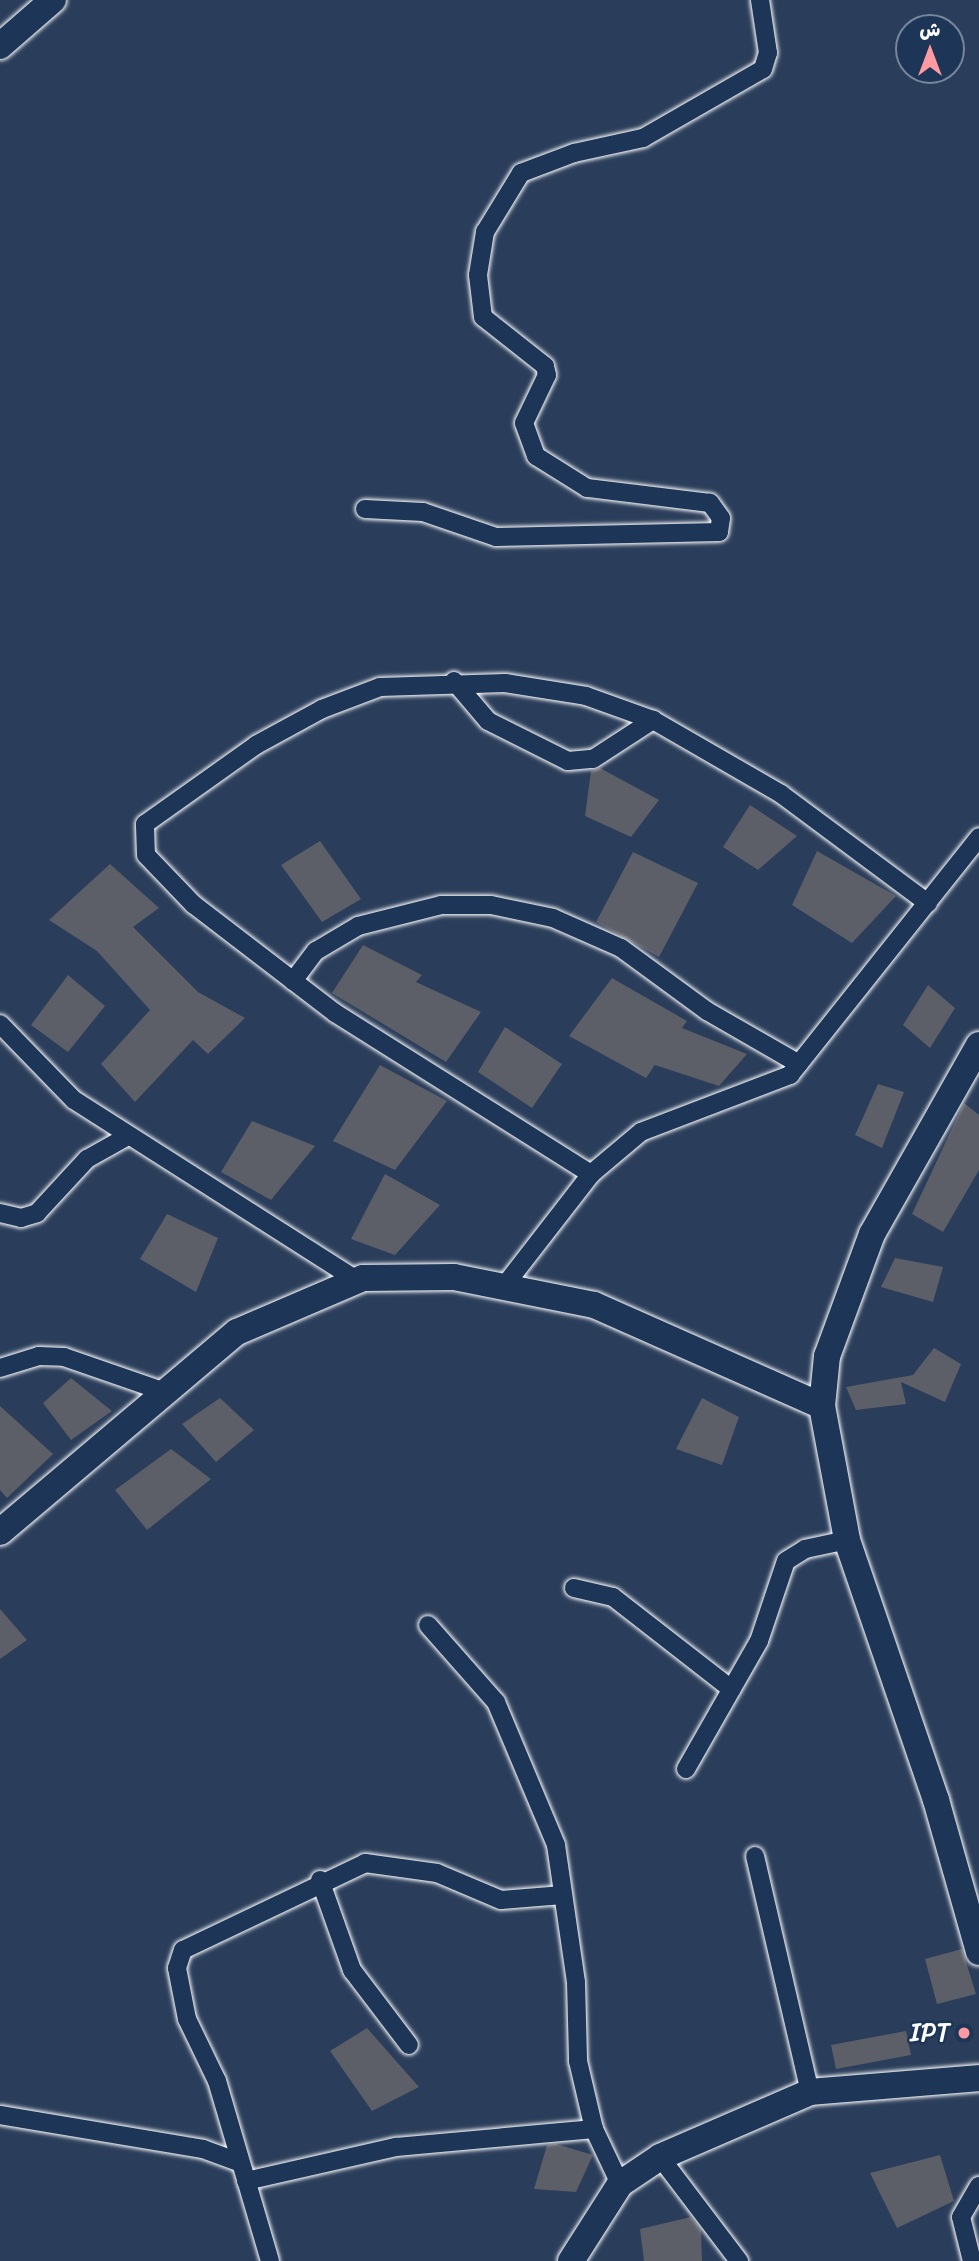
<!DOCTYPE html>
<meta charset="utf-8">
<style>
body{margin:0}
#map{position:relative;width:979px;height:2261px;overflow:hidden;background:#2a3d5a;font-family:Sriracha,"Playpen Sans Arabic",sans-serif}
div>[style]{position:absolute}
.building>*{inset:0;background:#5c5f67}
.roads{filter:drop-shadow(0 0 2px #fff) drop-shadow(0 0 2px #fff)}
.street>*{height:18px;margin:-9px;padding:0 9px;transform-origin:9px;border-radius:9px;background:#1d3557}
.secondary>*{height:26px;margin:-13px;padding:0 13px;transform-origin:13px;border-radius:13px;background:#1d3557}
.dots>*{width:19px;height:19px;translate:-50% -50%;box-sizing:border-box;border:4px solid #1d3557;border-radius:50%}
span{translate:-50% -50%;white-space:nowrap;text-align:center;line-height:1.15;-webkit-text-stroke:5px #1d3557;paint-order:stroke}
.poi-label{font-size:26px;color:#fff}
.right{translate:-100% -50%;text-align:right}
.north{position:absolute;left:895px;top:14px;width:70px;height:70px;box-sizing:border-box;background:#1d3557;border:2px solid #77869a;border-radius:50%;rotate:0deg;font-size:19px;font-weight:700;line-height:28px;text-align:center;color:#fff}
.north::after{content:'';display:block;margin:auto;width:24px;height:32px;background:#ff9aa2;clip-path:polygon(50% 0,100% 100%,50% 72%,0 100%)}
</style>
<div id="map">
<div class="building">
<i style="clip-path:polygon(600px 768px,659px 800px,631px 837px,585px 816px,591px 771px)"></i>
<i style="clip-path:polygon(750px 805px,797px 836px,758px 870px,723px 847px)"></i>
<i style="clip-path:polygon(320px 841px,361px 899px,322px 922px,281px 865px)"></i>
<i style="clip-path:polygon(817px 851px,896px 896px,852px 943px,792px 905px)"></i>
<i style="clip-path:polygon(633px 852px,698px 883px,659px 957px,596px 922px)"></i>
<i style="clip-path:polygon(110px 864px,159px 908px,133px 927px,198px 992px,245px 1018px,208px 1054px,193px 1040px,135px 1102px,101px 1064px,150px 1010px,97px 951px,49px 920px)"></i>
<i style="clip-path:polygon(363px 945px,422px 975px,416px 982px,481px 1012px,446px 1062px,332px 993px)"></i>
<i style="clip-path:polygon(68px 975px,105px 1006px,68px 1052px,31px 1025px)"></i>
<i style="clip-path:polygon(612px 978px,687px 1021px,682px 1028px,747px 1054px,719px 1086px,655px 1065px,646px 1078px,569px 1036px)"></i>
<i style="clip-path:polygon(928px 985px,955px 1008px,930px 1048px,903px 1025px)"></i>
<i style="clip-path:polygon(505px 1027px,562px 1064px,532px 1108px,478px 1072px)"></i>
<i style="clip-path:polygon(380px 1065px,447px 1101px,395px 1170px,333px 1141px)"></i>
<i style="clip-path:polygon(878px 1084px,904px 1092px,882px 1148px,855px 1135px)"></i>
<i style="clip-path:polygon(964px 1103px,979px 1115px,979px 1170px,943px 1232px,912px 1214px)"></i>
<i style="clip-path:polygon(252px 1121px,315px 1146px,271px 1200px,221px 1172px)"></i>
<i style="clip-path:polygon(385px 1174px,440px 1205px,395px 1255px,351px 1239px)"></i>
<i style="clip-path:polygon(167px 1214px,218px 1238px,196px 1292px,140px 1259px)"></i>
<i style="clip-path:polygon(895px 1258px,943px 1267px,933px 1302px,881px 1287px)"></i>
<i style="clip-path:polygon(934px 1348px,961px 1364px,945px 1402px,901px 1382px,906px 1404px,856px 1410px,846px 1387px,913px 1375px)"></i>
<i style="clip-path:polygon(71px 1378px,112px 1411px,71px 1440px,43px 1403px)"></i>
<i style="clip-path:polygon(220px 1398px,254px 1430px,216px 1462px,182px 1424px)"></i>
<i style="clip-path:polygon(702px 1398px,739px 1417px,722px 1465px,676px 1449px)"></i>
<i style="clip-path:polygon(0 1406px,53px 1454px,7px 1498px,0 1490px)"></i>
<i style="clip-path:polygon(171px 1449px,211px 1479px,147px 1530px,115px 1490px)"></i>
<i style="clip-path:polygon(0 1609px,27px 1640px,0 1659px)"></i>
<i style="clip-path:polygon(962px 1949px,976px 1994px,937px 2004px,925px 1959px)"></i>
<i style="clip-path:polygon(367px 2028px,419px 2087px,372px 2111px,330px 2051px)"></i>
<i style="clip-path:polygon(906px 2031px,911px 2055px,836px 2069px,831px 2045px)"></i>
<i style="clip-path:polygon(556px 2144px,593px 2155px,576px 2192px,534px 2189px,547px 2145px)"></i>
<i style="clip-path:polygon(940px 2155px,954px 2201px,897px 2228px,870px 2173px)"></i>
<i style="clip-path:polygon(691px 2217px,701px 2230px,702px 2261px,644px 2261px,640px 2229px)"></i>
</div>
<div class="roads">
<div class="street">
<i style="left:365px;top:509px;width:58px;rotate:3deg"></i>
<i style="left:423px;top:512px;width:77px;rotate:18.9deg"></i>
<i style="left:496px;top:537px;width:223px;rotate:-1.3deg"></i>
<i style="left:719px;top:532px;width:14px;rotate:-82deg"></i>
<i style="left:721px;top:518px;width:19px;rotate:-126deg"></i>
<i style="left:710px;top:503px;width:124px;rotate:-173deg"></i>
<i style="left:587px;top:488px;width:60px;rotate:-147.9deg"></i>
<i style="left:536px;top:456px;width:35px;rotate:-110deg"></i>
<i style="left:524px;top:423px;width:53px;rotate:-64.4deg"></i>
<i style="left:547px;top:375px;width:9px;rotate:-103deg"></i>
<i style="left:545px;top:366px;width:79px;rotate:-141.7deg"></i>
<i style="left:483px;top:317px;width:42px;rotate:-96.8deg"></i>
<i style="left:478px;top:275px;width:44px;rotate:-80.8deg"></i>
<i style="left:485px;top:232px;width:69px;rotate:-58.6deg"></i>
<i style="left:521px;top:173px;width:57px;rotate:-20.7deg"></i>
<i style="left:574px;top:153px;width:71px;rotate:-12.3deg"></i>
<i style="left:643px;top:138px;width:138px;rotate:-29.9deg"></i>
<i style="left:763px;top:69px;width:17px;rotate:-73deg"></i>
<i style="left:768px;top:53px;width:54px;rotate:-98.6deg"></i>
<i style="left:454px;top:681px;width:52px;rotate:49.6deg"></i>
<i style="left:488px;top:721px;width:89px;rotate:26.6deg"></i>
<i style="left:568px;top:761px;width:25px;rotate:-5deg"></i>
<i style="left:593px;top:759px;width:72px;rotate:-33deg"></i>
<i style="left:293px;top:981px;width:38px;rotate:-53deg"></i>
<i style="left:316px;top:951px;width:49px;rotate:-30.8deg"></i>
<i style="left:358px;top:926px;width:86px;rotate:-14.2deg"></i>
<i style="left:441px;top:905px;width:50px"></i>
<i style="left:491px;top:905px;width:63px;rotate:11.8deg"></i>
<i style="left:553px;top:918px;width:74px;rotate:23.8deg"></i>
<i style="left:621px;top:948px;width:107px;rotate:36.2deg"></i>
<i style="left:707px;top:1011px;width:106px;rotate:29.9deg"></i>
<i style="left:0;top:1024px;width:106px;rotate:45.8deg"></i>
<i style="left:74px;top:1100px;width:335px;rotate:32.5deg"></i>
<i style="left:591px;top:1174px;width:302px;rotate:-147.8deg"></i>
<i style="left:335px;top:1013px;width:178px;rotate:-142.5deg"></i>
<i style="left:194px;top:905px;width:69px;rotate:-133.8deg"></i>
<i style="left:146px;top:855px;width:31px;rotate:-92deg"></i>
<i style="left:145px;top:824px;width:136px;rotate:-35.4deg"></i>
<i style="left:256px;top:745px;width:75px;rotate:-28.6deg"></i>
<i style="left:322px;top:709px;width:62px;rotate:-20.8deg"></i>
<i style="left:380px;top:687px;width:125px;rotate:-1.8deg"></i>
<i style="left:505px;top:683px;width:82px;rotate:9.1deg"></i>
<i style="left:586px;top:696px;width:71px;rotate:19.7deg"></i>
<i style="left:653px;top:720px;width:148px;rotate:30deg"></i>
<i style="left:781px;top:794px;width:183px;rotate:36.6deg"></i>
<i style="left:0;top:1213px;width:22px;rotate:13deg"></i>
<i style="left:21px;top:1218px;width:17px;rotate:-17deg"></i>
<i style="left:37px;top:1213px;width:74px;rotate:-47.2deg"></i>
<i style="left:87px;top:1159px;width:47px;rotate:-29.3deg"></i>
<i style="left:505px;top:1285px;width:140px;rotate:-52.2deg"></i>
<i style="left:591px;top:1174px;width:65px;rotate:-40deg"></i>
<i style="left:641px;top:1132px;width:160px;rotate:-20.9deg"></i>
<i style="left:790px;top:1075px;width:304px;rotate:-51.5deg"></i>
<i style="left:0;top:1368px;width:41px;rotate:-17.1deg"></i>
<i style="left:39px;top:1356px;width:25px;rotate:2deg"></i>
<i style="left:64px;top:1357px;width:104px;rotate:19.1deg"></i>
<i style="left:574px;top:1588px;width:40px;rotate:13deg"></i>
<i style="left:613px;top:1597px;width:150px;rotate:37.9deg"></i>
<i style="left:428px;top:1625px;width:103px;rotate:48.6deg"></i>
<i style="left:496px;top:1702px;width:155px;rotate:67.2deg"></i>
<i style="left:556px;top:1845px;width:138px;rotate:81.7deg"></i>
<i style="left:576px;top:1982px;width:79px;rotate:88.5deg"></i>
<i style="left:578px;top:2061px;width:70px;rotate:76.8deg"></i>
<i style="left:594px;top:2129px;width:61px;rotate:64.7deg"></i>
<i style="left:686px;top:1769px;width:147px;rotate:-60.3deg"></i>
<i style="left:759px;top:1641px;width:84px;rotate:-71.4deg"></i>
<i style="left:786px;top:1561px;width:22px;rotate:-32deg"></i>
<i style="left:805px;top:1549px;width:43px;rotate:-12.1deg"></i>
<i style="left:755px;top:1856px;width:242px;rotate:76.9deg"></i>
<i style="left:320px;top:1880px;width:96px;rotate:70.4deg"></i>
<i style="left:352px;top:1970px;width:94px;rotate:52.8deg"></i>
<i style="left:0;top:2115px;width:206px;rotate:9.5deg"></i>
<i style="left:203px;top:2149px;width:40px;rotate:20.2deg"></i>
<i style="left:660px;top:2157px;width:131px;rotate:52.8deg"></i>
<i style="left:246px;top:2181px;width:154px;rotate:-12.8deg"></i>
<i style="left:396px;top:2147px;width:199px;rotate:-5.2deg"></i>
<i style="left:270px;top:2261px;width:188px;rotate:-106.4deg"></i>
<i style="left:217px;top:2081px;width:69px;rotate:-115.8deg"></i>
<i style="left:187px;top:2019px;width:52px;rotate:-101.1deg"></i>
<i style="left:177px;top:1968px;width:19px;rotate:-72deg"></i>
<i style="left:183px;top:1950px;width:202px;rotate:-25.5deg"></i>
<i style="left:365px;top:1863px;width:73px;rotate:7.9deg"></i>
<i style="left:437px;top:1873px;width:69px;rotate:22.9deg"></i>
<i style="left:501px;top:1900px;width:62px;rotate:-4.6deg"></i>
<i style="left:972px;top:2261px;width:45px;rotate:-104deg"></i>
<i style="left:961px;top:2217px;width:36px;rotate:-60deg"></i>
</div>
<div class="secondary">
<i style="left:0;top:46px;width:70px;rotate:-41deg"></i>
<i style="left:979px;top:1045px;width:217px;rotate:119.5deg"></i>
<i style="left:872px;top:1234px;width:130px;rotate:110.2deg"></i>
<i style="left:827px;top:1356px;width:50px;rotate:95.7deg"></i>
<i style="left:822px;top:1406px;width:136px;rotate:79.4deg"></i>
<i style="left:847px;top:1540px;width:275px;rotate:71.1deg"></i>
<i style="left:936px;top:1800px;width:158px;rotate:74.2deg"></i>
<i style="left:0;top:1532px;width:310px;rotate:-40.2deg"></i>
<i style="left:237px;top:1332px;width:137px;rotate:-23.2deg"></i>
<i style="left:363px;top:1278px;width:91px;rotate:-0.6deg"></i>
<i style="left:454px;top:1277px;width:143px;rotate:11.3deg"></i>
<i style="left:594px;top:1305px;width:249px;rotate:23.9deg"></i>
<i style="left:571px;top:2261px;width:91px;rotate:-57.5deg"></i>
<i style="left:620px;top:2184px;width:48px;rotate:-34deg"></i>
<i style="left:660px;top:2157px;width:163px;rotate:-23.4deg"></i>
<i style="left:810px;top:2092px;width:170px;rotate:-4.7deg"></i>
</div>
</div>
<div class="dots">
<i style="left:964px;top:2033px;background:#ff9aa2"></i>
</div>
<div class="poi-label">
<span class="right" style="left:950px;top:2033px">IPT</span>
</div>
<div class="north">ش</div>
</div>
